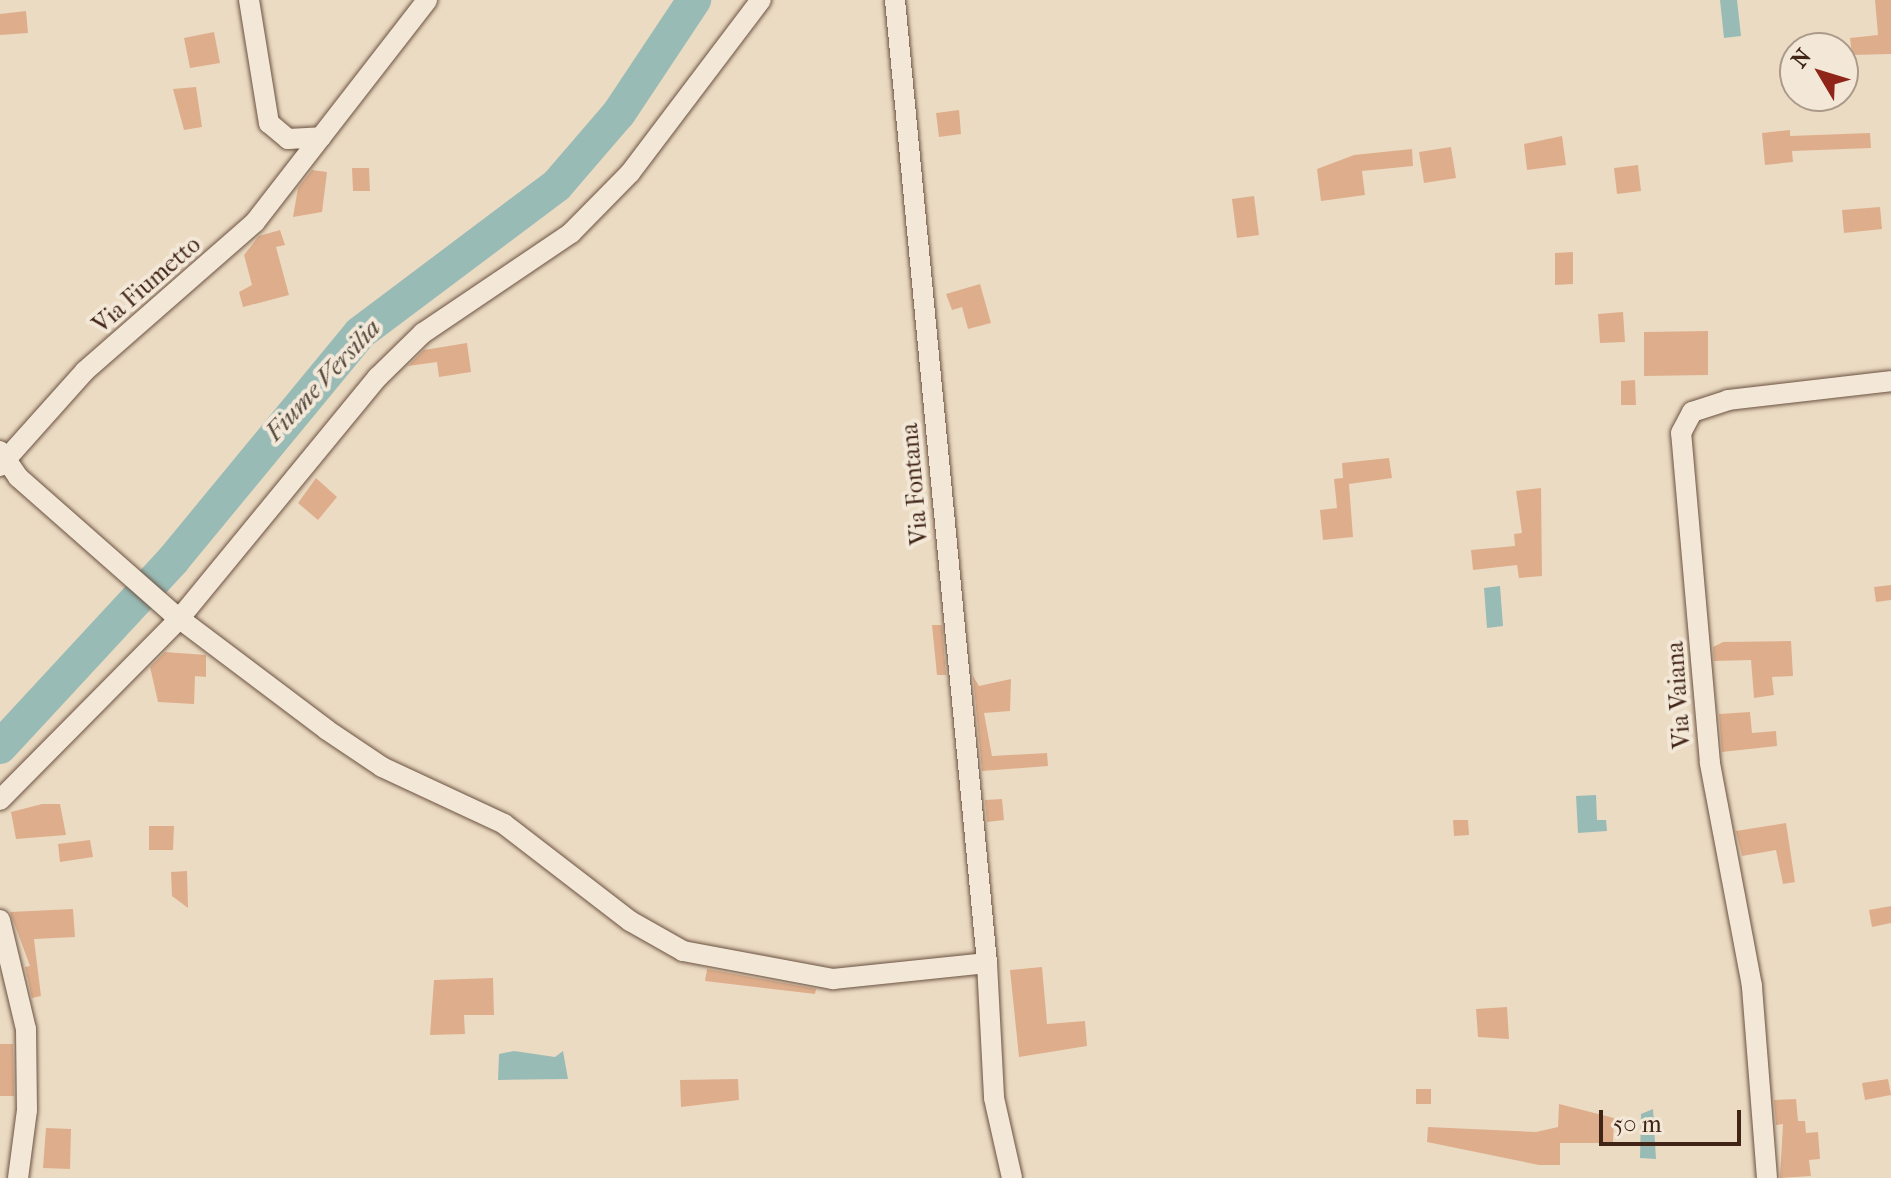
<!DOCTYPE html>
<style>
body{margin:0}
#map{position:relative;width:1891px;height:1178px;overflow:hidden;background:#ecdbc3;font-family:"IM FELL French Canon",serif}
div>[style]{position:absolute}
.water>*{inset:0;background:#99bbb6}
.river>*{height:34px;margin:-17px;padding:0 17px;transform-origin:17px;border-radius:17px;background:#99bbb6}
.building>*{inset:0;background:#deae8c}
.roads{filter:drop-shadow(0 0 2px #6b5241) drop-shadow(0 0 2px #6b5241)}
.street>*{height:20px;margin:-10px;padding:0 10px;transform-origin:10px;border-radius:10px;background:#f3e8d8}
span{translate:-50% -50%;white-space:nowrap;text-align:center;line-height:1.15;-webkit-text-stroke:8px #f3e8d8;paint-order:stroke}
.street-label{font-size:24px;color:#402416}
.water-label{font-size:26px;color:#564a3e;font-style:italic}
.north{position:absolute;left:1779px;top:32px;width:80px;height:80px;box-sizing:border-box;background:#f3e8d8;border:2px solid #ab9a8a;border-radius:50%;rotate:308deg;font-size:22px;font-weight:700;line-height:32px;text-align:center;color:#402416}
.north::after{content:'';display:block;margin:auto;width:28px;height:36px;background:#8f2418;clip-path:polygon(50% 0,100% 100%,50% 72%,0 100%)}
.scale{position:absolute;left:1599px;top:1110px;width:142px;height:36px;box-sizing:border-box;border:4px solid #402416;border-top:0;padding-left:10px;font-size:24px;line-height:28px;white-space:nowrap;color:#402416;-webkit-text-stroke:6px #f3e8d8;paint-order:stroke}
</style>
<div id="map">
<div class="water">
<i style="clip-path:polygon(1720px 0,1737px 0,1741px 36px,1724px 38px)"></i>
<i style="clip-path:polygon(1500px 586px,1503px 626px,1487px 628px,1484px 588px)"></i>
<i style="clip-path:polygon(1596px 795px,1597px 820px,1606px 820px,1607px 831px,1578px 833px,1576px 796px)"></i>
<i style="clip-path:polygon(514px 1051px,555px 1057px,563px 1051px,568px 1079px,498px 1080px,499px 1054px)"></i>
<i style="clip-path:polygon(1653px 1109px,1656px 1159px,1640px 1158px,1641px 1114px)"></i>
</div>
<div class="river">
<i style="left:0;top:747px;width:255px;rotate:-47.2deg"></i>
<i style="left:173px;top:560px;width:294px;rotate:-50.5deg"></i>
<i style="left:360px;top:333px;width:246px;rotate:-36.9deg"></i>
<i style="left:557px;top:185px;width:95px;rotate:-49.3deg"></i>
<i style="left:619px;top:113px;width:136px;rotate:-56.4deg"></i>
</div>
<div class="building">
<i style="clip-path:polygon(1875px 0,1891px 0,1891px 54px,1852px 55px,1850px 38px,1878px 35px)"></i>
<i style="clip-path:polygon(26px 11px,28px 33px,0 35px,0 14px)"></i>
<i style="clip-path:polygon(214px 32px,220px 63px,190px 68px,184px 38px)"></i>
<i style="clip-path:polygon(196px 87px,202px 127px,184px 130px,173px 89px)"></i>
<i style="clip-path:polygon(959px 110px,961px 134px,939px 137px,936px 113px)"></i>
<i style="clip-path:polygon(1790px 130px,1790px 136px,1870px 133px,1871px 148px,1792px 151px,1793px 162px,1765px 165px,1762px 133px)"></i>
<i style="clip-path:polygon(1562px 136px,1566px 165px,1527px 170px,1524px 144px)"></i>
<i style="clip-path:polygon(1451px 147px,1456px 178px,1424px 183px,1419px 152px)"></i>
<i style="clip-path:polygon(1412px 149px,1413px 166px,1362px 171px,1365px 195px,1321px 201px,1317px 169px,1354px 155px)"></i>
<i style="clip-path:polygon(1638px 165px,1641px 191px,1617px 194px,1614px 168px)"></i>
<i style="clip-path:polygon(352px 168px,369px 168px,370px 191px,353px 191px)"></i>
<i style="clip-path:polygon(312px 170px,327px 172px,322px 212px,293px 217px,298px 188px)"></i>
<i style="clip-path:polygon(1254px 196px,1259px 235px,1237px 238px,1232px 199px)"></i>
<i style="clip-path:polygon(1880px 207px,1882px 229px,1844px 233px,1842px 210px)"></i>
<i style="clip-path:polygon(280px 230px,285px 245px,276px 247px,289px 295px,243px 307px,239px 292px,252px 285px,244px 255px,259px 236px)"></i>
<i style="clip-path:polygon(1573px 252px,1573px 284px,1555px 285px,1555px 253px)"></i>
<i style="clip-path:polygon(980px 284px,991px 323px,968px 329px,962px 307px,952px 310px,946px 294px)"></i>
<i style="clip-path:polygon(1623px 312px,1625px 342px,1600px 343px,1598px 314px)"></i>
<i style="clip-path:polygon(1708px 331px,1708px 375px,1644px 376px,1644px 332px)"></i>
<i style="clip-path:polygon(467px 343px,471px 372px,439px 377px,437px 362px,408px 366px,424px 350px)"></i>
<i style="clip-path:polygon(1635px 380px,1636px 405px,1621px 405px,1621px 381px)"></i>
<i style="clip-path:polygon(1389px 458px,1392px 478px,1349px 484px,1353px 537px,1323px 540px,1320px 510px,1337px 508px,1334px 479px,1343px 478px,1342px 463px)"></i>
<i style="clip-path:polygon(316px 478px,337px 497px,318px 520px,298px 503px)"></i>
<i style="clip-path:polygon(1541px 488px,1542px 576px,1519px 578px,1517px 565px,1473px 570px,1471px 550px,1515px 546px,1514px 534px,1522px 533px,1516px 491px)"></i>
<i style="clip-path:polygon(1891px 585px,1891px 600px,1876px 602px,1874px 587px)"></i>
<i style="clip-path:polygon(932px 625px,942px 625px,946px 675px,937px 675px)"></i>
<i style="clip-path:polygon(1791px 641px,1793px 676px,1772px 677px,1774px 695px,1754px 698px,1751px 660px,1714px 661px,1713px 647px,1723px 642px)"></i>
<i style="clip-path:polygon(165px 652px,206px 655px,206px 677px,195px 676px,194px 704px,158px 702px,150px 667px)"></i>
<i style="clip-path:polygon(973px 676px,979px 686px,1011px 679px,1010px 711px,984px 713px,992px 756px,1047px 753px,1048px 766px,982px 771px)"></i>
<i style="clip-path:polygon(1750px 712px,1752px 733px,1776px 731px,1777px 746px,1722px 752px,1719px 714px)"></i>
<i style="clip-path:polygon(1002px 799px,1004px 820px,987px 822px,985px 800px)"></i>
<i style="clip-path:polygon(42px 804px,60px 804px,66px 835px,16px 839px,11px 812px)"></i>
<i style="clip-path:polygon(1453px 820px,1468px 820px,1469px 835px,1454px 836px)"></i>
<i style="clip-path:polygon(1786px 823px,1795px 882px,1783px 884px,1776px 850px,1742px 856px,1736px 831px)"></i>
<i style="clip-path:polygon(149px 826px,174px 826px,173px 850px,149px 850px)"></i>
<i style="clip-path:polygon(90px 840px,93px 857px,60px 862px,58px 844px)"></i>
<i style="clip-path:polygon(187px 871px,188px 908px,172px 896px,171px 872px)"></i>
<i style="clip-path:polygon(1891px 906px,1891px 923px,1872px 927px,1869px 910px)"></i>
<i style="clip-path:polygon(73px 909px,75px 937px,34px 939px,41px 996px,32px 998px,25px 967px,30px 966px,10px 912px)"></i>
<i style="clip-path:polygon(1042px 967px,1047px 1024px,1085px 1021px,1087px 1046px,1019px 1057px,1010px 970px)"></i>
<i style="clip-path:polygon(707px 969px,816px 989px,815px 994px,705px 981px)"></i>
<i style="clip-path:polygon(493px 978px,494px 1015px,464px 1015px,465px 1034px,430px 1035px,434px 980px)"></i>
<i style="clip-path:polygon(1507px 1007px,1509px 1039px,1478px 1037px,1476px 1009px)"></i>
<i style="clip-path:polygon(0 1044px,13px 1044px,14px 1096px,0 1096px)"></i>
<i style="clip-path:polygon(738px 1079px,739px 1100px,681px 1107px,680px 1080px)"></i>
<i style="clip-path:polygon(1888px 1079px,1891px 1095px,1865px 1100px,1862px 1083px)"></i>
<i style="clip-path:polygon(1416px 1089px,1431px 1089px,1431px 1104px,1416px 1104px)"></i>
<i style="clip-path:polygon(1796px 1099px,1798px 1121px,1805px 1121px,1806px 1133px,1818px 1132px,1820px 1159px,1809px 1160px,1811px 1176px,1780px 1178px,1783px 1124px,1776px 1125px,1774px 1100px)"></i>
<i style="clip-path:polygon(1559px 1104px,1614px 1118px,1613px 1143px,1560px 1143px,1560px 1165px,1539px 1165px,1427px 1142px,1428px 1127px,1536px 1132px,1558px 1127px)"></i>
<i style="clip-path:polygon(46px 1128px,71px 1129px,70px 1169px,43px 1168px)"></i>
</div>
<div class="roads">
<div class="street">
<i style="left:249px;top:0;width:125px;rotate:80.8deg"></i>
<i style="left:269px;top:123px;width:25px;rotate:40deg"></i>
<i style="left:288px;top:139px;width:33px;rotate:-3deg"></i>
<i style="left:895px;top:0;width:967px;rotate:84.54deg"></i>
<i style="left:0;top:451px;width:32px;rotate:55deg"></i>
<i style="left:18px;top:477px;width:205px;rotate:41.4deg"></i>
<i style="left:172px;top:613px;width:194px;rotate:37deg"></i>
<i style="left:327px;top:730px;width:66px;rotate:33.9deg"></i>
<i style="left:382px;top:767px;width:135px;rotate:25deg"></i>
<i style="left:504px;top:824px;width:159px;rotate:37.6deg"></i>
<i style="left:630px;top:921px;width:61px;rotate:29.5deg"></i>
<i style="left:683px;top:951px;width:153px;rotate:10.6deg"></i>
<i style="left:833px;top:979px;width:155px;rotate:-5.9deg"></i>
<i style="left:987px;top:963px;width:135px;rotate:87deg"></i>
<i style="left:994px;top:1098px;width:82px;rotate:77.3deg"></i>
<i style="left:0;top:466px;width:127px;rotate:-48.2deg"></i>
<i style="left:85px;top:371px;width:226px;rotate:-41.2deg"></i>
<i style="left:255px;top:222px;width:281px;rotate:-52.2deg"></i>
<i style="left:0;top:800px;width:255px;rotate:-45.3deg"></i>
<i style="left:179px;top:619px;width:313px;rotate:-50.6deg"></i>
<i style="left:378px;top:377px;width:63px;rotate:-44.4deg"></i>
<i style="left:423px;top:333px;width:179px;rotate:-34deg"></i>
<i style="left:571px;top:233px;width:84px;rotate:-45.5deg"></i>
<i style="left:630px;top:173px;width:217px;rotate:-52.9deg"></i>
<i style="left:0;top:920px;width:112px;rotate:76.6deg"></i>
<i style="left:26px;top:1029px;width:81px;rotate:89.3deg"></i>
<i style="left:27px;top:1110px;width:69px;rotate:97.5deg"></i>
<i style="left:1767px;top:1178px;width:193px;rotate:-94.5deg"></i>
<i style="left:1752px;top:986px;width:227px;rotate:-100.7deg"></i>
<i style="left:1710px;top:763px;width:331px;rotate:-95deg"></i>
<i style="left:1681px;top:433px;width:24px;rotate:-62deg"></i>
<i style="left:1692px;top:412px;width:38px;rotate:-18deg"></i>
<i style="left:1728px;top:400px;width:164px;rotate:-6.6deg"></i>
</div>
</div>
<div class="street-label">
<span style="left:147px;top:285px;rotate:-41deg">Via Fiumetto</span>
<span style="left:915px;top:484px;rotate:-95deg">Via Fontana</span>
<span style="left:1679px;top:695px;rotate:-94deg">Via Vaiana</span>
</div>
<div class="water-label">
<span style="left:323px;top:380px;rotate:-47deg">Fiume Versilia</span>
</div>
<div class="north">N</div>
<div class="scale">50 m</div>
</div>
